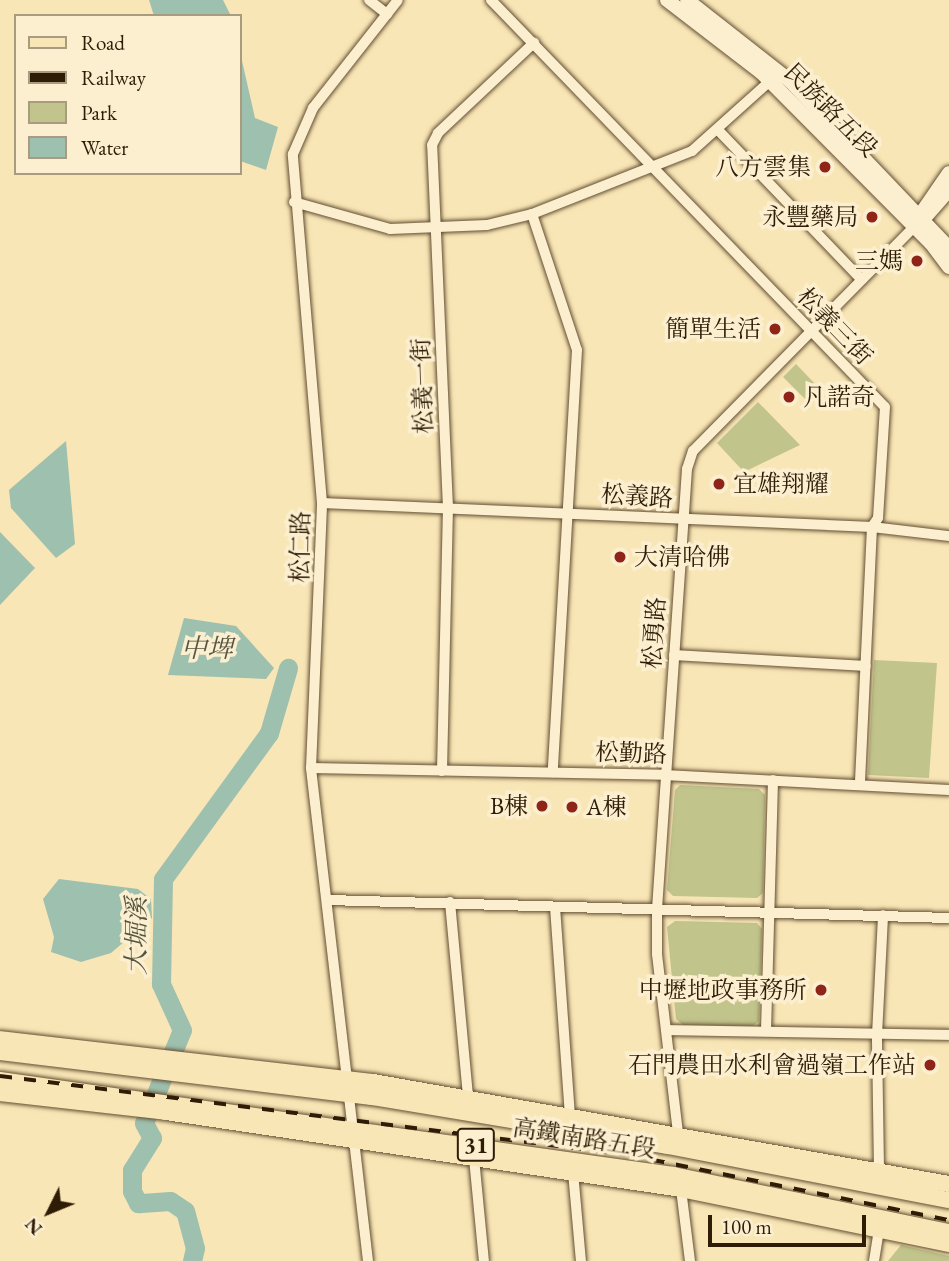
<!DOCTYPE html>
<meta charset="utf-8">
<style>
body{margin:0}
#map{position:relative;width:949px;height:1261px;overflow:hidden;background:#f9e6b6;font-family:"EB Garamond","Noto Serif TC",serif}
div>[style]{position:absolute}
.green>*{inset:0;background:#c1c48b}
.water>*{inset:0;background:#9ec0ae}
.river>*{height:19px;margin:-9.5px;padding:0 9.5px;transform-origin:9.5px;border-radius:9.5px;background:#9ec0ae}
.roads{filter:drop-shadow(0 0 2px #624e32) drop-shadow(0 0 2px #624e32)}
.street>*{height:10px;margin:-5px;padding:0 5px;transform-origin:5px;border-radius:5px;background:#fbefd0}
.secondary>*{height:14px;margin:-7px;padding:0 7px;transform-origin:7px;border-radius:7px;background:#fbefd0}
.primary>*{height:16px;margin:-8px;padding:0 8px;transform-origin:8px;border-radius:8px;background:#f9e6b6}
.rail>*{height:3.5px;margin-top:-1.75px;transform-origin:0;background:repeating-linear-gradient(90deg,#2f1c06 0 12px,transparent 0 24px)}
.dots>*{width:19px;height:19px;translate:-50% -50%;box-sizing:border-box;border:4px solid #fbefd0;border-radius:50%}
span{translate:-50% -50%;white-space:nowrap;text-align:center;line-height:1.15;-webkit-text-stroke:7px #fbefd0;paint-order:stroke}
.shield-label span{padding:2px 5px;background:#fbefd0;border:2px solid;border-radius:5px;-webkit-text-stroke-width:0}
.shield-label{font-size:23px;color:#2f1c06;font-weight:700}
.street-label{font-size:24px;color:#2f1c06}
.poi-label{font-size:24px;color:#2f1c06}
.right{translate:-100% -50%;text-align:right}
.left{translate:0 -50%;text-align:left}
.water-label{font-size:26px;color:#565541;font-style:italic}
.legend{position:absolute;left:14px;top:14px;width:228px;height:161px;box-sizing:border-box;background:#fbefd0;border:2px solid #a99b7f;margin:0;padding:9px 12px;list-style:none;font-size:21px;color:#2f1c06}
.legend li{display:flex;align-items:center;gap:14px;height:35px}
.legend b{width:35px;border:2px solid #a99b7f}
.north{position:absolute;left:14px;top:1177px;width:70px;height:70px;-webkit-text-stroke:5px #fbefd0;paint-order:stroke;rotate:227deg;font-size:19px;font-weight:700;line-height:28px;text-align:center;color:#2f1c06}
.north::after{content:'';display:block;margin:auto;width:24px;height:32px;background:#2f1c06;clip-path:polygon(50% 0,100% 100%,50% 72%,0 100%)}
.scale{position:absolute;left:708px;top:1215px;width:158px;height:32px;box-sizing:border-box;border:4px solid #2f1c06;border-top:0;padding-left:9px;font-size:21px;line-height:24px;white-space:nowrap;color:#2f1c06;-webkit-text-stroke:5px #fbefd0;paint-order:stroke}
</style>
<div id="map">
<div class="green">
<i style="clip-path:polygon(796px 364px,819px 388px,806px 400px,783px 377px)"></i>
<i style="clip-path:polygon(758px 402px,800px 445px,744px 472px,717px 443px)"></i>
<i style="clip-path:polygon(874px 660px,937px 663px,929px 778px,868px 775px)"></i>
<i style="clip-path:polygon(680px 785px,759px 789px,765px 795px,763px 893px,757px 898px,673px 896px,667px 890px,675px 790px)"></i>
<i style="clip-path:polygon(675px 921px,757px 923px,762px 929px,759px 1021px,753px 1026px,683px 1025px,676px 1019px,667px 927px)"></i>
<i style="clip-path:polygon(901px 1245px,949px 1256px,949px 1261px,888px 1261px)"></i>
</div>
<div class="water">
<i style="clip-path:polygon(149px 0,223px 0,231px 16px,154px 16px)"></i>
<i style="clip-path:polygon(240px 52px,255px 118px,278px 127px,266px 170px,240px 161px)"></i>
<i style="clip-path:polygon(66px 441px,75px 544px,56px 558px,11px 508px,9px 490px)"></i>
<i style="clip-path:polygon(0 532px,35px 568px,0 605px)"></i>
<i style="clip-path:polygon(184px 618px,236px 626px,274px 668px,266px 679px,168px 675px)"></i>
<i style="clip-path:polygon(59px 879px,138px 889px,151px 899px,152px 918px,111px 953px,81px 962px,51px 952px,54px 937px,43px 899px)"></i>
</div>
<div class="river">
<i style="left:192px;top:1261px;width:13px;rotate:-77deg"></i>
<i style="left:195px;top:1248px;width:38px;rotate:-105deg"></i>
<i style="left:185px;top:1211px;width:18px;rotate:-146deg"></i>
<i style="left:170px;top:1201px;width:32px;rotate:176deg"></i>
<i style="left:138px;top:1203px;width:13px;rotate:-117deg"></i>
<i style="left:132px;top:1191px;width:21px;rotate:-90deg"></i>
<i style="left:132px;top:1170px;width:38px;rotate:-58deg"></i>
<i style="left:152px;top:1138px;width:17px;rotate:-118deg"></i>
<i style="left:144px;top:1123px;width:100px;rotate:-67.8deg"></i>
<i style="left:182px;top:1030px;width:51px;rotate:-114.5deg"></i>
<i style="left:161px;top:984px;width:105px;rotate:-88.9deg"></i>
<i style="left:163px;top:879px;width:180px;rotate:-54deg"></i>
<i style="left:269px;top:733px;width:68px;rotate:-73.7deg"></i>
</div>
<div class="roads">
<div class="street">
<i style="left:369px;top:0;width:23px;rotate:38deg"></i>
<i style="left:491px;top:0;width:566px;rotate:45.93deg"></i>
<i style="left:885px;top:407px;width:111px;rotate:93.6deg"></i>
<i style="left:878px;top:518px;width:11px;rotate:124deg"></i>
<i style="left:872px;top:527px;width:257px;rotate:92.7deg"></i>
<i style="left:718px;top:130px;width:207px;rotate:46.2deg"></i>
<i style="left:294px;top:202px;width:100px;rotate:15.7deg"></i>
<i style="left:390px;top:229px;width:97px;rotate:-2.4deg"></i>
<i style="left:487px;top:225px;width:46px;rotate:-13.7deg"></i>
<i style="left:532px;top:214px;width:172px;rotate:-21.5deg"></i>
<i style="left:692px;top:151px;width:105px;rotate:-41.9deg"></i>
<i style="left:532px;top:214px;width:143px;rotate:71.7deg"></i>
<i style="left:577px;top:350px;width:423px;rotate:93.3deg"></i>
<i style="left:322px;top:503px;width:551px;rotate:2.5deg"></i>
<i style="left:872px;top:527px;width:78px;rotate:6.7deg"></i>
<i style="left:674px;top:655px;width:192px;rotate:3.3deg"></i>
<i style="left:311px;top:768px;width:353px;rotate:1.1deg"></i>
<i style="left:664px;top:775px;width:285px;rotate:3deg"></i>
<i style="left:442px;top:771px;width:263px;rotate:-88.7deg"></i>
<i style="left:448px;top:508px;width:363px;rotate:-92.5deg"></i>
<i style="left:432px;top:145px;width:13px;rotate:-63deg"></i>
<i style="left:438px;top:133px;width:132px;rotate:-43.2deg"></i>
<i style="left:328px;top:900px;width:621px;rotate:1.66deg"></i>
<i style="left:450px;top:902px;width:196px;rotate:84.7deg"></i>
<i style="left:555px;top:907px;width:208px;rotate:85.9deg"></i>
<i style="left:668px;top:1030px;width:281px;rotate:1deg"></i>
<i style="left:766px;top:1031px;width:251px;rotate:-88.4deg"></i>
<i style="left:678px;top:1133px;width:180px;rotate:-96.7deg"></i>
<i style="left:657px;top:954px;width:45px;rotate:-90deg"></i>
<i style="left:657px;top:909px;width:441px;rotate:-86.1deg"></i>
<i style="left:687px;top:469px;width:19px;rotate:-72deg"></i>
<i style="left:693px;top:451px;width:316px;rotate:-45.4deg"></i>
<i style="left:474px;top:1158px;width:103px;rotate:84.5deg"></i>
<i style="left:879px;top:1169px;width:134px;rotate:-90.9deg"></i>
<i style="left:877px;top:1035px;width:120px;rotate:-87.1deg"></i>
<i style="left:573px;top:1172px;width:89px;rotate:84.9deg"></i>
<i style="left:681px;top:1189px;width:73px;rotate:82.9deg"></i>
<i style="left:368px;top:1261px;width:496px;rotate:-96.6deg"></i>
<i style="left:311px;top:768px;width:265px;rotate:-87.6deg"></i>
<i style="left:322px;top:503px;width:350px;rotate:-94.8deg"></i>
<i style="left:293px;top:154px;width:50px;rotate:-66.5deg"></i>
<i style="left:313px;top:108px;width:137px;rotate:-51.8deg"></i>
<i style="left:874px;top:1261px;width:32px;rotate:-81deg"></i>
</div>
<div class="secondary">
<i style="left:667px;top:0;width:118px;rotate:37.5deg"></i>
<i style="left:761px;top:72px;width:241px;rotate:45.2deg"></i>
<i style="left:931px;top:243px;width:30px;rotate:53deg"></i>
<i style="left:687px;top:0;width:131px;rotate:38.2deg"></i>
<i style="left:790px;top:81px;width:231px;rotate:46.4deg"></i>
<i style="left:916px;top:221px;width:58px;rotate:-55.5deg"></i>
<i style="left:919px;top:224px;width:45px;rotate:-48.6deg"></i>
</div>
<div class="primary">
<i style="left:0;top:1039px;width:375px;rotate:6.6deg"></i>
<i style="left:373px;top:1082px;width:585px;rotate:10.04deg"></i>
<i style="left:0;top:1052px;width:375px;rotate:6.9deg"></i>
<i style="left:372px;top:1097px;width:300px;rotate:9.4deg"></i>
<i style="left:668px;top:1146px;width:286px;rotate:10.9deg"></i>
<i style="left:0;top:1080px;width:680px;rotate:8.03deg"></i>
<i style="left:673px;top:1175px;width:282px;rotate:11.7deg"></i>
<i style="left:0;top:1093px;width:167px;rotate:6.5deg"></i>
<i style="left:166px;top:1112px;width:521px;rotate:8.5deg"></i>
<i style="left:681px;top:1189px;width:274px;rotate:11.6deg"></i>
</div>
</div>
<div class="rail">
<i style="left:0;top:1076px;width:634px;rotate:7.16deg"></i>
<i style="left:629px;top:1155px;width:327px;rotate:11.5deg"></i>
</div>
<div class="dots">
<i style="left:825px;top:167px;background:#8f2418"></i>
<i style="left:872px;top:217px;background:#8f2418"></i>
<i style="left:917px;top:261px;background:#8f2418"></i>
<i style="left:775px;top:329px;background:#8f2418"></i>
<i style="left:789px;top:397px;background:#8f2418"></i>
<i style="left:719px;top:484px;background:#8f2418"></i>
<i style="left:620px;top:557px;background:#8f2418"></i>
<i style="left:542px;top:806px;background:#8f2418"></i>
<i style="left:572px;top:807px;background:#8f2418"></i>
<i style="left:821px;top:990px;background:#8f2418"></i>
<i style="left:930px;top:1065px;background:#8f2418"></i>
</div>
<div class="shield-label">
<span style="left:476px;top:1145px">31</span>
</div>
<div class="street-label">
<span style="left:831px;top:110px;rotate:45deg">民族路五段</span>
<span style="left:835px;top:326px;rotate:46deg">松義三街</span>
<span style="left:422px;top:386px;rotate:-92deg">松義一街</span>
<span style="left:637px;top:496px;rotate:4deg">松義路</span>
<span style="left:300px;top:547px;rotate:-89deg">松仁路</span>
<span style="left:654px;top:633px;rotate:-86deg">松勇路</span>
<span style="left:631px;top:753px;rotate:2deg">松勤路</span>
<span style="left:584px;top:1138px;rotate:9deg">高鐵南路五段</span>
</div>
<div class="poi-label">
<span class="right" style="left:811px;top:167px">八方雲集</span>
<span class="right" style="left:858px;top:217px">永豐藥局</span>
<span class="right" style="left:903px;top:261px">三媽</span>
<span class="right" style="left:761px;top:329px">簡單生活</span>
<span class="left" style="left:803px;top:397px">凡諾奇</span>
<span class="left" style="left:733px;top:484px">宜雄翔耀</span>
<span class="left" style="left:634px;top:557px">大清哈佛</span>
<span class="right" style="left:528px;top:806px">B棟</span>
<span class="left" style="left:586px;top:807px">A棟</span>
<span class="right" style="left:807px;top:990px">中壢地政事務所</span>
<span class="right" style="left:916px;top:1065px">石門農田水利會過嶺工作站</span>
</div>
<div class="water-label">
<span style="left:207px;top:649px">中埤</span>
<span style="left:137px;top:936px;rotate:-90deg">大堀溪</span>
</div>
<ul class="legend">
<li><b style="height:9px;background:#f9e6b6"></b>Road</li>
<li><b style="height:9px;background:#2f1c06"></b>Railway</li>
<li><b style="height:19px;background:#c1c48b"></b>Park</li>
<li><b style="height:19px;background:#9ec0ae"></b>Water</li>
</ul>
<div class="north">N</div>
<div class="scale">100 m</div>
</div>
